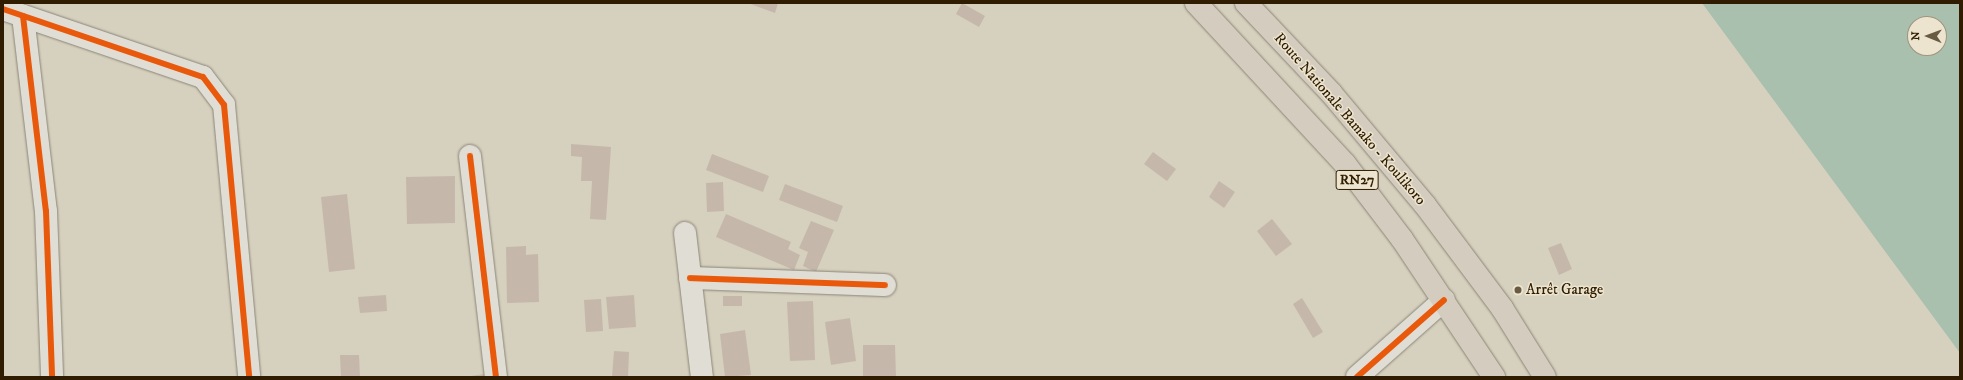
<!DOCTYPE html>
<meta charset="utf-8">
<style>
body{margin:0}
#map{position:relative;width:1963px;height:380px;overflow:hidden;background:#d6d0be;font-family:"IM FELL DW Pica",serif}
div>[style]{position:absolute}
.water>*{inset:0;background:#a8c0ad}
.building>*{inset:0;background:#c5b8ab}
.roads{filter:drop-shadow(0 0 1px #8b8577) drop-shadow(0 0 1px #8b8577)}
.minor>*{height:22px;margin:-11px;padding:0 11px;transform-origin:11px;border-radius:11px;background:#e0ddd4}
.major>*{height:22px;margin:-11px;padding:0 11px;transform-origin:11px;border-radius:11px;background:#d4cdbf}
.cycleway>*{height:6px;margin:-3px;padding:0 3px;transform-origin:3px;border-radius:3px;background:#e8590c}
.dots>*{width:11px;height:11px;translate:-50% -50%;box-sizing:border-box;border:2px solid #ece4ce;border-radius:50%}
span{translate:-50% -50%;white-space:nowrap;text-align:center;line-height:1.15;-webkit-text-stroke:3px #ece4ce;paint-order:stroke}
.shield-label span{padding:1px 3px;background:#ece4ce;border:1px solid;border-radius:3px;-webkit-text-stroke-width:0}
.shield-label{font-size:14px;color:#2f1c01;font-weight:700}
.street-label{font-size:15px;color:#2f1c01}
.poi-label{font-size:15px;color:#2f1c01}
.left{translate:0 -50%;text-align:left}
.frame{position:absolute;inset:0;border:4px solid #2f1c01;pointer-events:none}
.north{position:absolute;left:1907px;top:16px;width:40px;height:40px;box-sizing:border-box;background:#ece4ce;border:1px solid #a0947c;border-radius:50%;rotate:271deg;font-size:11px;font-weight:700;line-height:16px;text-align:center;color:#2f1c01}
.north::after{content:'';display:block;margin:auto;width:14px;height:18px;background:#695b43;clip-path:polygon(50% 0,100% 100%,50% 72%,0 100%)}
</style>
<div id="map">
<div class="water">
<i style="clip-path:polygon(evenodd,1702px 3px,1960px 3px,1960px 353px,1702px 3px,1915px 24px,1939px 24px,1939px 48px,1915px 48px,1915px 24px)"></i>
</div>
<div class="building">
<i style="clip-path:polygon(748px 3px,778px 3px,775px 13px)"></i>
<i style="clip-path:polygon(962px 3px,985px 16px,979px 27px,956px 14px)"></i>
<i style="clip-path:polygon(571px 144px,611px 147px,606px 220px,590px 219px,592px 181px,581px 181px,582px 157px,571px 156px)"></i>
<i style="clip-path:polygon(1153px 152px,1176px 169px,1167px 181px,1144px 164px)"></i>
<i style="clip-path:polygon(712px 154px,769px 176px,763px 192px,706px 170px)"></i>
<i style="clip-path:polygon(455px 176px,455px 223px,407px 224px,406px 177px)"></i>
<i style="clip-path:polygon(1219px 181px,1235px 192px,1224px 208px,1209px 197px)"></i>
<i style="clip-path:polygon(723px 182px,724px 211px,707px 212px,706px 183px)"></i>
<i style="clip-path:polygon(785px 184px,843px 206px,837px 222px,779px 200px)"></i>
<i style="clip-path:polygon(347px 194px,355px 269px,329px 272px,321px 197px)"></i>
<i style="clip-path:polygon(726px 214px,791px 242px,788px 249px,800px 255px,794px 270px,716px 237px)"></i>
<i style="clip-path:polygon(1272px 219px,1292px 244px,1276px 256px,1257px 231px)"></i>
<i style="clip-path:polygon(811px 221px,834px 230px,816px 272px,803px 266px,808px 252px,799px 248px)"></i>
<i style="clip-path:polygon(1561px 243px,1572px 269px,1559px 275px,1548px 248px)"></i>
<i style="clip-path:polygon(526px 246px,526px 255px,538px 254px,539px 302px,507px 303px,506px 247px)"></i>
<i style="clip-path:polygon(386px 295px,387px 311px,360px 313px,358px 297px)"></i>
<i style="clip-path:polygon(634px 295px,636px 327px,609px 329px,606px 297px)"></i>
<i style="clip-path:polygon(723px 296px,742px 296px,742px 306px,723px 306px)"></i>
<i style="clip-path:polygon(1302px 298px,1323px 332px,1313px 338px,1293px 304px)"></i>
<i style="clip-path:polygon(601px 299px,603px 331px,586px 332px,584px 300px)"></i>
<i style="clip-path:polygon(813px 301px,815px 360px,790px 361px,787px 302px)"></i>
<i style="clip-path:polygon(850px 318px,856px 361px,831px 365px,825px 322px)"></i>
<i style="clip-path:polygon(745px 330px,751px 375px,725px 377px,720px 334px)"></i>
<i style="clip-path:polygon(863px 345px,895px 345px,896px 377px,863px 377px)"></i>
<i style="clip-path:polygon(614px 351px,629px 352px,628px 377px,612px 377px)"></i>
<i style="clip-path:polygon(340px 355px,359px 355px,360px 377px,341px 377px)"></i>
<i style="clip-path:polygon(484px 374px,485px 377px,471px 377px,471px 376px)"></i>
</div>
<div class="roads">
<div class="minor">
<i style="left:3px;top:9px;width:211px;rotate:18.8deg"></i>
<i style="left:203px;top:77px;width:35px;rotate:53deg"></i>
<i style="left:224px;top:105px;width:273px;rotate:84.7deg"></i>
<i style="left:23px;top:16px;width:196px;rotate:83.3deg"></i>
<i style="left:46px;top:211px;width:166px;rotate:87.9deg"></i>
<i style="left:470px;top:156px;width:223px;rotate:83.3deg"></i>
<i style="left:685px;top:233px;width:145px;rotate:83.3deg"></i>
<i style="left:690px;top:278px;width:195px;rotate:2.1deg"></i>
<i style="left:1357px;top:377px;width:116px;rotate:-41.5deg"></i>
</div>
<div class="major">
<i style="left:1196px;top:3px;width:219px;rotate:47.2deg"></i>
<i style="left:1345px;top:164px;width:94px;rotate:52.8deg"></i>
<i style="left:1402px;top:239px;width:166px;rotate:56.3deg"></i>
<i style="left:1246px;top:3px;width:124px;rotate:46.6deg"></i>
<i style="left:1331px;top:93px;width:146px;rotate:50deg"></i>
<i style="left:1425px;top:205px;width:129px;rotate:53.2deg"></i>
<i style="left:1502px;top:308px;width:81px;rotate:58.1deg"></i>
</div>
</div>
<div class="cycleway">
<i style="left:3px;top:9px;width:211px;rotate:18.8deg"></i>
<i style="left:203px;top:77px;width:35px;rotate:53deg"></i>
<i style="left:224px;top:105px;width:273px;rotate:84.7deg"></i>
<i style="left:23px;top:16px;width:196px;rotate:83.3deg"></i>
<i style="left:46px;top:211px;width:166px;rotate:87.9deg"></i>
<i style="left:470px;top:156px;width:223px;rotate:83.3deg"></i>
<i style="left:690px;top:278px;width:195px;rotate:2.1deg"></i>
<i style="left:1357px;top:377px;width:116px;rotate:-41.5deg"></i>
</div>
<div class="dots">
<i style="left:1518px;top:290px;background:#695b43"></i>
</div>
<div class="shield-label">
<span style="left:1357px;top:180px">RN27</span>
</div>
<div class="street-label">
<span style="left:1350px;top:119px;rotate:49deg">Route Nationale Bamako - Koulikoro</span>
</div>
<div class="poi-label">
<span class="left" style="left:1526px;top:290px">Arrêt Garage</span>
</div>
<div class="frame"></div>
<div class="north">N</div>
</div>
